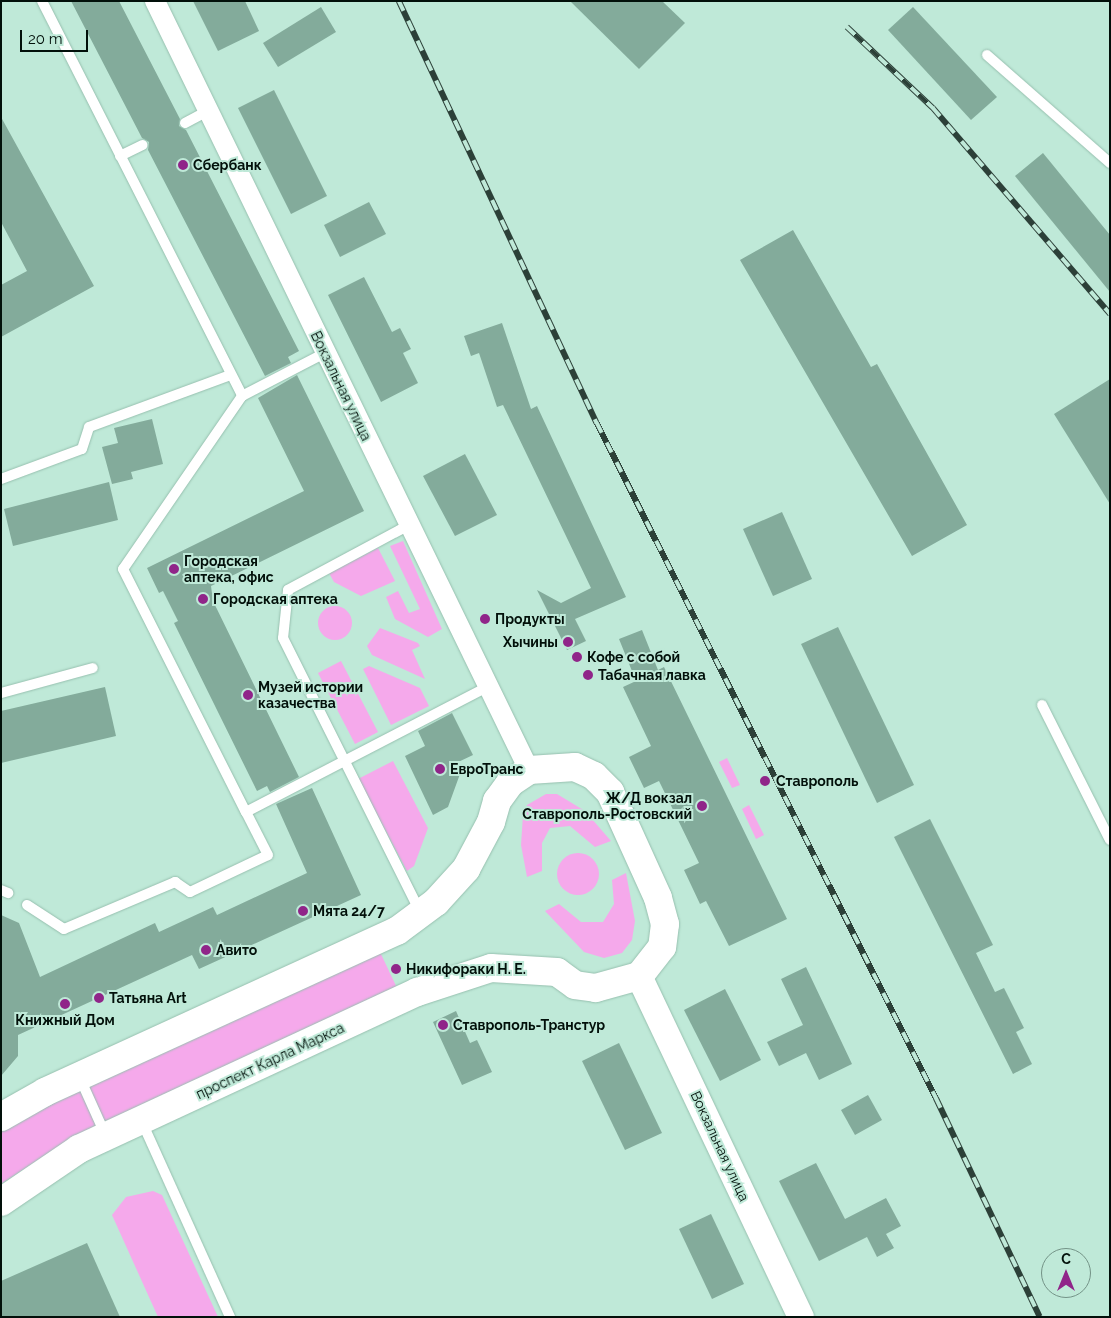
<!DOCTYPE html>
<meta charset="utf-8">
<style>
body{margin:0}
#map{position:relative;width:1111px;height:1318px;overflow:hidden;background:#bfe9d8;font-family:Raleway,sans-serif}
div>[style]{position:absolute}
.green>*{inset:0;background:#f5a9eb}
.round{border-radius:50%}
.building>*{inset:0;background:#83ab9b}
.roads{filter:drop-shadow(0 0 1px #97c0af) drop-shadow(0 0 1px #97c0af)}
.service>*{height:10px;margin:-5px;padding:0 5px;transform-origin:5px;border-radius:5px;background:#fff}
.minor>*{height:20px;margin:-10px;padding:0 10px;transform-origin:10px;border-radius:10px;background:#fff}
.tertiary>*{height:26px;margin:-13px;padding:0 13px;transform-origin:13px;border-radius:13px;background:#fff}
.secondary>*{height:28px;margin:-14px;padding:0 14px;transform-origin:14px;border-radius:14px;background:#fff}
.rail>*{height:5.5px;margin-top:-2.75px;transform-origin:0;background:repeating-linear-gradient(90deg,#bfe9d8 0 11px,#2c4038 0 22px);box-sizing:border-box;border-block:1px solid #2c4038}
.dots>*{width:14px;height:14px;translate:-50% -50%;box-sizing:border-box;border:2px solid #bfe9d8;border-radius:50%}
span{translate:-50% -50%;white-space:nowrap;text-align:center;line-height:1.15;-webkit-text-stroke:4px #bfe9d8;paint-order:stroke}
.poi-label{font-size:14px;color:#02100a;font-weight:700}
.left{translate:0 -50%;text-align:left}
.right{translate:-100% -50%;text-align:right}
.street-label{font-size:14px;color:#02100a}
.frame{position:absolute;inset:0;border:2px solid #02100a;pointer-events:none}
.north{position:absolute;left:1041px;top:1248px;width:50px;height:50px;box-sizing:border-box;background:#bfe9d8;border:1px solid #739286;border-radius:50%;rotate:0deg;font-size:14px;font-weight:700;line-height:20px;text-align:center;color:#02100a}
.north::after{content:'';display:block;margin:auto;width:18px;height:22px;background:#902589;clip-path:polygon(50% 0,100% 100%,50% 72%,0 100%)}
.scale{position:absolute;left:20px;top:30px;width:68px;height:22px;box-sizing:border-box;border:2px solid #02100a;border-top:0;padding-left:6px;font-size:15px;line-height:18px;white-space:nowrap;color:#02100a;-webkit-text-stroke:4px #bfe9d8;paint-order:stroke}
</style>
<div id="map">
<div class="green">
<i style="clip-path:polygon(403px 541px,442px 629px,428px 637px,395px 619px,386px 597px,398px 591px,409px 613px,420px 609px,390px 546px)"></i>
<i style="clip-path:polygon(378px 548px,395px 581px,361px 596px,334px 582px,329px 573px)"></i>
<i class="round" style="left:318px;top:606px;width:34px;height:34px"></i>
<i style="clip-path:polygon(380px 628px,418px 643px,420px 646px,412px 650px,425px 679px,372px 655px,367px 646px)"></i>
<i style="clip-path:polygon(341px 661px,378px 732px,355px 744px,318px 673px)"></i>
<i style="clip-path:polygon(369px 666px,420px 688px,429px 706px,391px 725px,363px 669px)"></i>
<i style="clip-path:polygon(727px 758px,740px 785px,732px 788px,719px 762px)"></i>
<i style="clip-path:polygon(393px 761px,428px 828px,414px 866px,407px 871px,358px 779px)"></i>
<i style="clip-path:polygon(546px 794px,557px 794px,585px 811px,611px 841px,595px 847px,570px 826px,550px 828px,542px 843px,542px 871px,527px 877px,521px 845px,523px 815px,527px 805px)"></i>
<i style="clip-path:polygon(749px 805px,764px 835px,756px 839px,742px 809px)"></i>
<i class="round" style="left:557px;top:853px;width:42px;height:42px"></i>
<i style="clip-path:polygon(626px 873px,635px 921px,632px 940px,622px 953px,604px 958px,584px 952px,545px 911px,559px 904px,581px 922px,603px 922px,614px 904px,612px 880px)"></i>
<i style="clip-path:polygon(380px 952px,398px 990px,70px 1139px,1px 1184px,1px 1132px,11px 1125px,54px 1099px)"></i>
<i style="clip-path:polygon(153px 1191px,162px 1195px,218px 1317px,158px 1317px,112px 1215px,126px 1197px)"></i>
</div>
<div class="building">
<i style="clip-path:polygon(71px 1px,119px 1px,180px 119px,179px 126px,186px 130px,299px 351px,288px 357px,291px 363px,265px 376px,148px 150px,149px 142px,142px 138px)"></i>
<i style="clip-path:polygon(193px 1px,245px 1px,259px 31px,218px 51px)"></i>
<i style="clip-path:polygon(570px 1px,662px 1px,685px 23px,639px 69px)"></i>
<i style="clip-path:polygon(321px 7px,336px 32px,278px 67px,263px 43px)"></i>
<i style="clip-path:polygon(913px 7px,997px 97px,971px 120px,888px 30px)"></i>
<i style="clip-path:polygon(274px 90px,327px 196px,291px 214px,238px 108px)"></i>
<i style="clip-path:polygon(1px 117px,94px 286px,1px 337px,1px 285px,27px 271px,1px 222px)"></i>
<i style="clip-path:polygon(1043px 153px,1110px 235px,1110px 292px,1015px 176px)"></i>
<i style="clip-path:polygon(369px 202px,386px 234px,340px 257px,324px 225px)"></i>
<i style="clip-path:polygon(793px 230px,871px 367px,877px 364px,967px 525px,912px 556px,740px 260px)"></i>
<i style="clip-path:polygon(364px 277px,392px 332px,400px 328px,411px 349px,403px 353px,418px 383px,381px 402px,328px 295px)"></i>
<i style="clip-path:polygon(502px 323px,531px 409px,537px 406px,626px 597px,575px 619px,586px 641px,567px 650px,537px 590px,561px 603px,591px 588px,503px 405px,497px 407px,479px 353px,471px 356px,464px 336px)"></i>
<i style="clip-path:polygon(297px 375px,364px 511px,211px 586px,213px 601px,299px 777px,270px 792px,267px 786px,257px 791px,174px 623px,178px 621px,163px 591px,159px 593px,147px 568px,304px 491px,258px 398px)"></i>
<i style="clip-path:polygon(1110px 379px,1110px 504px,1054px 414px)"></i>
<i style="clip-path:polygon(152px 419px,163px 464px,131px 472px,133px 479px,112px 484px,102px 447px,118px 443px,114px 428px)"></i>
<i style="clip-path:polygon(465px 454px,497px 515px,455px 536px,423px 476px)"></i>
<i style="clip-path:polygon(109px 482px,118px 520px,13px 546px,4px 509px)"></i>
<i style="clip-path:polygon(782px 512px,812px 579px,773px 596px,743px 529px)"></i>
<i style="clip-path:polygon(838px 627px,914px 785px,877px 803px,801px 644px)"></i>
<i style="clip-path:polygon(642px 630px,658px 670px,664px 667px,787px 919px,729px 946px,706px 901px,700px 904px,684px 870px,699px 863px,659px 781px,644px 788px,629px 757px,651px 746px,623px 687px,636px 681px,619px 639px)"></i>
<i style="clip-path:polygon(105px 687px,116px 736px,1px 763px,1px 711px)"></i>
<i style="clip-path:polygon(452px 713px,473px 755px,454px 764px,460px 774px,448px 807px,433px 815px,405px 756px,425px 746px,418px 731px)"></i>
<i style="clip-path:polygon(312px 788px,361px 895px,199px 969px,192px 955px,18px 1035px,18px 1056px,1px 1076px,1px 915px,19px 923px,40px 977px,155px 923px,159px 932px,213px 907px,217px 915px,307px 873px,276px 804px)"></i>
<i style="clip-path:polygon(930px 819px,993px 945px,976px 953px,995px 992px,1004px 988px,1024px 1028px,1016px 1032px,1032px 1064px,1013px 1074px,894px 837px)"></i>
<i style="clip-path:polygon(806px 967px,852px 1064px,819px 1080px,806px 1053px,779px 1066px,767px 1042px,803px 1025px,781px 979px)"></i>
<i style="clip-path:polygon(725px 989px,761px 1060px,720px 1081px,684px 1010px)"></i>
<i style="clip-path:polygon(456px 1011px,470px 1043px,477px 1040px,492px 1072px,462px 1085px,433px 1022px)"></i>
<i style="clip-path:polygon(619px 1043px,662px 1133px,625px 1150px,582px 1061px)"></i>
<i style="clip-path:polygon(868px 1095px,882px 1120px,855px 1135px,841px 1110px)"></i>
<i style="clip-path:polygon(816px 1163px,845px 1219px,886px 1198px,901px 1226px,886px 1234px,894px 1248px,877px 1257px,867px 1237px,819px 1261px,779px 1181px)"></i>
<i style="clip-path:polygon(711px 1214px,744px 1284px,712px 1299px,679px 1229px)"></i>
<i style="clip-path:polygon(87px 1243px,120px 1317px,1px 1317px,1px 1281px)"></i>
</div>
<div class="roads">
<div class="service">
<i style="left:42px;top:1px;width:443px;rotate:63.1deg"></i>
<i style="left:242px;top:396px;width:93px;rotate:-27.4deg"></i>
<i style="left:987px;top:55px;width:164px;rotate:41.3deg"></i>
<i style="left:185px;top:123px;width:24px;rotate:-28deg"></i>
<i style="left:120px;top:156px;width:25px;rotate:-26deg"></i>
<i style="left:242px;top:396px;width:210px;rotate:124.5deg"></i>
<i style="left:123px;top:569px;width:272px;rotate:63.2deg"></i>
<i style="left:246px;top:812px;width:274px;rotate:-27.4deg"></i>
<i style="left:1px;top:479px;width:86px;rotate:-20.3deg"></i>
<i style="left:82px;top:449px;width:23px;rotate:-72deg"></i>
<i style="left:89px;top:427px;width:150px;rotate:-20.2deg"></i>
<i style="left:409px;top:525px;width:137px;rotate:151.8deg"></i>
<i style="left:288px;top:590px;width:48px;rotate:95.9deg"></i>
<i style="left:283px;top:638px;width:305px;rotate:63.4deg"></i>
<i style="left:1px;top:693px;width:95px;rotate:-15.2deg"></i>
<i style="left:1042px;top:705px;width:151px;rotate:63.3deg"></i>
<i style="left:1px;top:890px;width:8px;rotate:23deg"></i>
<i style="left:27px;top:905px;width:44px;rotate:33deg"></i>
<i style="left:64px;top:929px;width:121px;rotate:-22.9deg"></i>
<i style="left:175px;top:882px;width:18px;rotate:34deg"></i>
<i style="left:190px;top:892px;width:86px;rotate:-25.4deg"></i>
<i style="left:268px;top:855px;width:48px;rotate:-117.1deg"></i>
<i style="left:79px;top:1076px;width:66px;rotate:65.8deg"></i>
<i style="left:142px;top:1122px;width:214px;rotate:65.7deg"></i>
</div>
<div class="minor">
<i style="left:155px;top:1px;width:855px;rotate:64.06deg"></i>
</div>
<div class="tertiary">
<i style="left:639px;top:976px;width:378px;rotate:64.6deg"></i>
</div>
<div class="secondary">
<i style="left:1px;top:1117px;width:51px;rotate:-29.6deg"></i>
<i style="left:45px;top:1092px;width:387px;rotate:-24.6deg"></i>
<i style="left:397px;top:931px;width:49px;rotate:-36.6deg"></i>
<i style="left:436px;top:902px;width:45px;rotate:-47.7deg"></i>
<i style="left:466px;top:869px;width:53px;rotate:-62deg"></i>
<i style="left:491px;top:822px;width:22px;rotate:-74deg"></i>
<i style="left:497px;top:801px;width:22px;rotate:-54deg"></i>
<i style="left:510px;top:783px;width:23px;rotate:-34deg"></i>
<i style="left:529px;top:770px;width:46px;rotate:-3.7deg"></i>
<i style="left:575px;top:767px;width:21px;rotate:25deg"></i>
<i style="left:594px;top:776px;width:23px;rotate:45deg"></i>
<i style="left:610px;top:792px;width:116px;rotate:65.6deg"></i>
<i style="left:658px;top:898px;width:27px;rotate:75deg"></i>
<i style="left:665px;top:924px;width:23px;rotate:97deg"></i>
<i style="left:662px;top:947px;width:37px;rotate:128deg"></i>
<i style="left:639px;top:976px;width:45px;rotate:164.4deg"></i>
<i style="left:596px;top:988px;width:21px;rotate:-172deg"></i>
<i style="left:575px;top:985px;width:22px;rotate:-144deg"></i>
<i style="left:557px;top:972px;width:66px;rotate:-176.5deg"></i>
<i style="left:491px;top:968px;width:78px;rotate:162deg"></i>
<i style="left:417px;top:992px;width:373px;rotate:155.1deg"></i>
<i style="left:79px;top:1149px;width:94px;rotate:145.8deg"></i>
</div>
</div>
<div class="rail">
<i style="left:399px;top:1px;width:466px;rotate:64.9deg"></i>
<i style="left:597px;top:423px;width:755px;rotate:63.33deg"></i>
<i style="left:936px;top:1098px;width:242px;rotate:64.6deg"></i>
<i style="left:847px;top:27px;width:118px;rotate:43.3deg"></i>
<i style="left:933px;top:108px;width:272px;rotate:49.3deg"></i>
</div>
<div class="dots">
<i style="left:183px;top:165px;background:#902589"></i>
<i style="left:174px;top:569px;background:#902589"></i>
<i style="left:203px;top:599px;background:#902589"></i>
<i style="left:485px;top:619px;background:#902589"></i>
<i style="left:568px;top:642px;background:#902589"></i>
<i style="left:577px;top:657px;background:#902589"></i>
<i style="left:588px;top:675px;background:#902589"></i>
<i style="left:248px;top:695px;background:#902589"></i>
<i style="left:440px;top:769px;background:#902589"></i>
<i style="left:765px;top:781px;background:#902589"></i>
<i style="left:702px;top:806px;background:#902589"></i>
<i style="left:303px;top:911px;background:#902589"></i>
<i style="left:206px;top:950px;background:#902589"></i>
<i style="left:396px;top:969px;background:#902589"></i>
<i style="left:99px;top:998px;background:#902589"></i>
<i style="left:65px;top:1004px;background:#902589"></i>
<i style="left:443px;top:1025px;background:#902589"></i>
</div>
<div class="poi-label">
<span class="left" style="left:193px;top:165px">Сбербанк</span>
<span class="left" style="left:184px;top:569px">Городская<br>аптека, офис</span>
<span class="left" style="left:213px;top:599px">Городская аптека</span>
<span class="left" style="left:495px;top:619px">Продукты</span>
<span class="right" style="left:558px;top:642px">Хычины</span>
<span class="left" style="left:587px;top:657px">Кофе с собой</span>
<span class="left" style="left:598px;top:675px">Табачная лавка</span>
<span class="left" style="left:258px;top:695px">Музей истории<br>казачества</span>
<span class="left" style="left:450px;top:769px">ЕвроТранс</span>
<span class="left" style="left:776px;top:781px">Ставрополь</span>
<span class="right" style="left:692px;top:806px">Ж/Д вокзал<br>Ставрополь-Ростовский</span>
<span class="left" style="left:313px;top:911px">Мята 24/7</span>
<span class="left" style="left:216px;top:950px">Авито</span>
<span class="left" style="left:406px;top:969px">Никифораки Н. Е.</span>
<span class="left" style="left:109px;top:998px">Татьяна Art</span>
<span style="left:65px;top:1020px">Книжный Дом</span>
<span class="left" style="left:453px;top:1025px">Ставрополь-Транстур</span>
</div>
<div class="street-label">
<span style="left:341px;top:386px;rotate:64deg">Вокзальная улица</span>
<span style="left:270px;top:1061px;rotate:-25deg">проспект Карла Маркса</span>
<span style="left:720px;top:1146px;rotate:65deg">Вокзальная улица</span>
</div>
<div class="frame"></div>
<div class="north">С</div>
<div class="scale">20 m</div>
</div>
